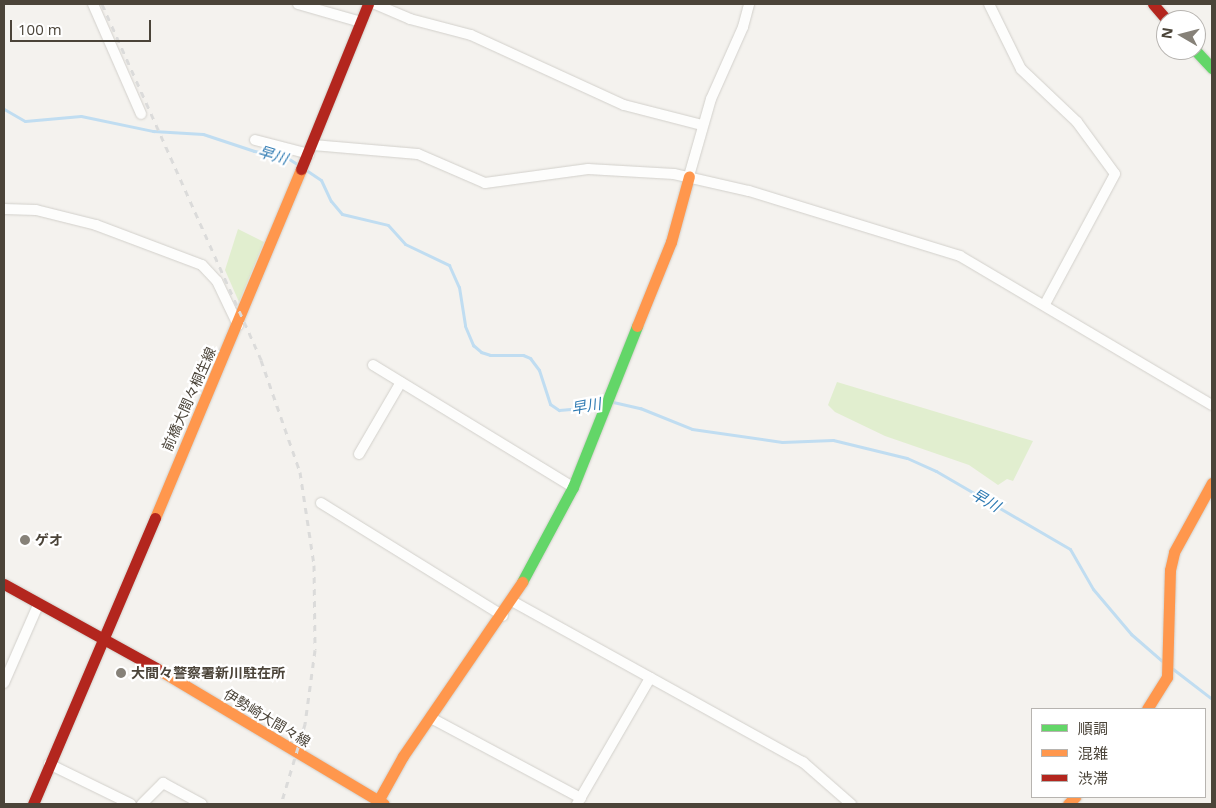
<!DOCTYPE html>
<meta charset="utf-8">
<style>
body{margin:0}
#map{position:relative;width:1216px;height:808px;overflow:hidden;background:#f4f2ee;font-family:"Open Sans","Noto Sans JP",sans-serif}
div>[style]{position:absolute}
.green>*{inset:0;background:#e1eecf}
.stream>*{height:3px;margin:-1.5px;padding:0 1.5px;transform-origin:1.5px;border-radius:1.5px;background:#c0ddf1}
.roads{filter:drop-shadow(0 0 1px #d2d0cb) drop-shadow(0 0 1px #d2d0cb)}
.street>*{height:10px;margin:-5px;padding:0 5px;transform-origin:5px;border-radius:5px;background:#fdfdfc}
.fast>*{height:11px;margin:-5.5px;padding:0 5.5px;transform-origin:5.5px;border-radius:5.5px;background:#63d668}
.slow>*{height:11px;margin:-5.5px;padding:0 5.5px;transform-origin:5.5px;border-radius:5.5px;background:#ff974d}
.jam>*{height:11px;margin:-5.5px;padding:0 5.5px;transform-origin:5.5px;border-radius:5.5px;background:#b3261e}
.rail>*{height:3px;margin-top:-1.5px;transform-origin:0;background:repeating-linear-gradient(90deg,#dbdbda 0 6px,transparent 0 12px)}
.dots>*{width:14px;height:14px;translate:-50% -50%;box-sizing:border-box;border:2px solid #fff;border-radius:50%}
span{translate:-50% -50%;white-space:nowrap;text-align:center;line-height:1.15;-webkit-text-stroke:4.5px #fff;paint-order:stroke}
.street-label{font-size:14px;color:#4b4439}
.poi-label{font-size:14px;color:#4b4439;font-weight:700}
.left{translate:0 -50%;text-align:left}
.water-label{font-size:15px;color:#2e7ab2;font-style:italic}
.frame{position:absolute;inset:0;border:5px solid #4b4439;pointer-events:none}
.legend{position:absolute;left:1031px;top:708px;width:175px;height:90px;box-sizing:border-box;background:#fff;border:1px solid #b7b4b0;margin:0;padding:6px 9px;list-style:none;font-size:15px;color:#4b4439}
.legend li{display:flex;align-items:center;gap:10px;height:25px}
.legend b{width:25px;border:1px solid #b7b4b0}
.north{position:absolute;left:1156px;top:10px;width:50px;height:50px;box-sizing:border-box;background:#fff;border:1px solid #b7b4b0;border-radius:50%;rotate:278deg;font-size:14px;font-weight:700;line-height:20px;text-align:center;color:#4b4439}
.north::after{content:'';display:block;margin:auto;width:18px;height:22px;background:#868178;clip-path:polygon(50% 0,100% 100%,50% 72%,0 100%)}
.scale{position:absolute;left:10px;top:20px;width:141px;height:22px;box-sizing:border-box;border:2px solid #4b4439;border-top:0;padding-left:6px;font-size:15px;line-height:18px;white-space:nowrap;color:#4b4439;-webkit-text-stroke:4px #fff;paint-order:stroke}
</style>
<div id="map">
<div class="green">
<i style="clip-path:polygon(238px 229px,264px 242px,239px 302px,225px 270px)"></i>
<i style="clip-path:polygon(837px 382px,1033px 441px,1013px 481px,1007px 479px,998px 485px,969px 465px,885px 436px,835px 412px,828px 405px)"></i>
</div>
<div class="stream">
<i style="left:4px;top:109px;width:24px;rotate:30deg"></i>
<i style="left:25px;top:121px;width:56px;rotate:-5.1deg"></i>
<i style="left:81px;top:116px;width:74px;rotate:11.8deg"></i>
<i style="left:153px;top:131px;width:50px;rotate:3.4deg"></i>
<i style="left:203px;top:134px;width:54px;rotate:18.4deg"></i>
<i style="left:254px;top:151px;width:29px;rotate:8deg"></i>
<i style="left:283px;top:155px;width:17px;rotate:33deg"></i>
<i style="left:306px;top:170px;width:18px;rotate:34deg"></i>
<i style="left:321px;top:180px;width:23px;rotate:65deg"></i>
<i style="left:331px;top:201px;width:17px;rotate:50deg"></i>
<i style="left:342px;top:214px;width:47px;rotate:13.4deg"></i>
<i style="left:388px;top:225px;width:25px;rotate:48deg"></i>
<i style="left:405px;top:244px;width:49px;rotate:25.5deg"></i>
<i style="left:449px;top:265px;width:24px;rotate:66deg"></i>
<i style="left:459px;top:287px;width:39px;rotate:81deg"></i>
<i style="left:465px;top:326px;width:21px;rotate:67deg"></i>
<i style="left:473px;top:345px;width:11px;rotate:41deg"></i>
<i style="left:481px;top:352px;width:9px;rotate:18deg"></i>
<i style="left:490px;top:355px;width:33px"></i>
<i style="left:523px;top:355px;width:8px;rotate:23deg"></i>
<i style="left:530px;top:358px;width:15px;rotate:53deg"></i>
<i style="left:539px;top:370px;width:36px;rotate:72deg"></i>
<i style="left:550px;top:404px;width:11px;rotate:34deg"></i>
<i style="left:559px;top:410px;width:23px;rotate:-5deg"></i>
<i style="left:582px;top:408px;width:21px;rotate:-17deg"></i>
<i style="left:613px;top:402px;width:28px;rotate:13deg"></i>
<i style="left:640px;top:408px;width:56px;rotate:22deg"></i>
<i style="left:692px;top:429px;width:91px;rotate:8.2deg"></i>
<i style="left:782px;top:442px;width:51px;rotate:-2.2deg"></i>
<i style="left:833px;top:440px;width:76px;rotate:13.7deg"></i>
<i style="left:907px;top:458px;width:32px;rotate:24deg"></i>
<i style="left:936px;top:471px;width:155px;rotate:30.2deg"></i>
<i style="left:1070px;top:549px;width:46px;rotate:60.1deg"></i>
<i style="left:1093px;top:589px;width:59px;rotate:49.8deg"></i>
<i style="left:1131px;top:634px;width:41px;rotate:41.1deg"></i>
<i style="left:1173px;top:669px;width:49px;rotate:37.6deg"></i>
</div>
<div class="roads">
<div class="street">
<i style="left:93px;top:4px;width:120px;rotate:66.4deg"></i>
<i style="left:298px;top:4px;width:66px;rotate:15.9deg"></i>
<i style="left:375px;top:4px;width:38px;rotate:23deg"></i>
<i style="left:410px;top:19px;width:63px;rotate:14.7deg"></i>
<i style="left:471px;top:35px;width:168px;rotate:24.6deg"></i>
<i style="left:624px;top:105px;width:81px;rotate:14.4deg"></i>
<i style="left:989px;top:4px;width:72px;rotate:63.8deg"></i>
<i style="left:1021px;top:69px;width:77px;rotate:43.4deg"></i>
<i style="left:1077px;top:122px;width:64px;rotate:53.8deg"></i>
<i style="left:1115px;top:174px;width:148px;rotate:118.3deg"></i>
<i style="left:255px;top:140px;width:56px;rotate:14.5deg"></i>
<i style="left:313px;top:145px;width:105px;rotate:4.9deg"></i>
<i style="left:418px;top:154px;width:73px;rotate:23.4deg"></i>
<i style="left:485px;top:183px;width:104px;rotate:-7.7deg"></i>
<i style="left:588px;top:169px;width:86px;rotate:3.3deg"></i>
<i style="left:674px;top:174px;width:77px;rotate:12.8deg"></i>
<i style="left:749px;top:191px;width:221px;rotate:17.1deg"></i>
<i style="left:960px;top:256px;width:293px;rotate:30.6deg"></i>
<i style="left:689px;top:176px;width:80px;rotate:-74.1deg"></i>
<i style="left:711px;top:99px;width:79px;rotate:-66deg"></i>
<i style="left:743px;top:27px;width:24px;rotate:-75deg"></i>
<i style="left:4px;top:209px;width:32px;rotate:2deg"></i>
<i style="left:36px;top:210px;width:62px;rotate:14deg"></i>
<i style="left:96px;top:225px;width:113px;rotate:20.7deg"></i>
<i style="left:202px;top:265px;width:22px;rotate:47deg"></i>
<i style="left:217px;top:281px;width:49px;rotate:64.5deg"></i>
<i style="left:373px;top:365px;width:234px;rotate:31.4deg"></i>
<i style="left:359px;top:454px;width:83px;rotate:-59.7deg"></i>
<i style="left:321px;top:503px;width:214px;rotate:31.8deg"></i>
<i style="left:512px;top:601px;width:333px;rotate:29deg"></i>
<i style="left:803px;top:762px;width:64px;rotate:41.2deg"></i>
<i style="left:4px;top:683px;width:87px;rotate:-66.4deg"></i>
<i style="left:431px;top:718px;width:170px;rotate:28.1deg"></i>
<i style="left:49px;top:764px;width:91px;rotate:26deg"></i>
<i style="left:142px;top:804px;width:30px;rotate:-45deg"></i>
<i style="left:163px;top:783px;width:44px;rotate:28.3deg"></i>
<i style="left:577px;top:804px;width:146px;rotate:-59.9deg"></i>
</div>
<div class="fast">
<i style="left:1195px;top:50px;width:25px;rotate:47deg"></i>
<i style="left:522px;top:582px;width:108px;rotate:-61.8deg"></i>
<i style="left:573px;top:487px;width:173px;rotate:-68.3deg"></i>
</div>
<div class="slow">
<i style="left:637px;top:326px;width:91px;rotate:-68deg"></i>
<i style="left:671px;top:242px;width:68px;rotate:-74.7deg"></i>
<i style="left:155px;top:518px;width:378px;rotate:-67.3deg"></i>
<i style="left:156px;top:668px;width:265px;rotate:30.8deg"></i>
<i style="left:1147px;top:709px;width:38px;rotate:-58deg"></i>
<i style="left:1167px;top:677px;width:107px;rotate:-88.4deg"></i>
<i style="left:1170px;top:570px;width:18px;rotate:-77deg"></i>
<i style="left:1174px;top:552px;width:79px;rotate:-61.2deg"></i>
<i style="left:378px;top:801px;width:51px;rotate:-60.9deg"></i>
<i style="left:403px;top:756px;width:211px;rotate:-55.6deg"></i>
<i style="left:1068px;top:804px;width:10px;rotate:-45deg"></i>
</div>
<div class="jam">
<i style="left:1153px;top:4px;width:21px;rotate:49deg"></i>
<i style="left:301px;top:169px;width:178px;rotate:-67.9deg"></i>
<i style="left:4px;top:584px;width:174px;rotate:28.9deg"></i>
<i style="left:33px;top:804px;width:311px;rotate:-66.9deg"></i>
</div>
</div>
<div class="rail">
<i style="left:102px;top:4px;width:390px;rotate:65.9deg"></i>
<i style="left:261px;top:360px;width:119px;rotate:70.8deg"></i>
<i style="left:300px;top:472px;width:94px;rotate:81.4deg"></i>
<i style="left:314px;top:565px;width:85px;rotate:89.3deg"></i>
<i style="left:315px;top:650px;width:75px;rotate:97.7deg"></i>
<i style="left:305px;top:724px;width:84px;rotate:106.7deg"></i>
</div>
<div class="dots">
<i style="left:25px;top:540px;background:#868178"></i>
<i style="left:121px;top:673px;background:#868178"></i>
</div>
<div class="street-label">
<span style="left:189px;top:399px;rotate:-66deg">前橋大間々桐生線</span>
<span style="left:267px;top:718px;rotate:31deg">伊勢崎大間々線</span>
</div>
<div class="poi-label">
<span class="left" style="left:35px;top:540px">ゲオ</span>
<span class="left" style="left:131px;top:673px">大間々警察署新川駐在所</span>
</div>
<div class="water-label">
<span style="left:273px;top:155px;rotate:17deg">早川</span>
<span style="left:586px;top:406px;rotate:-10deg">早川</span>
<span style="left:986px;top:500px;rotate:30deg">早川</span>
</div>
<div class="frame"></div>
<ul class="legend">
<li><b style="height:6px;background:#63d668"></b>順調</li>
<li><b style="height:6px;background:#ff974d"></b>混雑</li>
<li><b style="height:6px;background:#b3261e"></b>渋滞</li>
</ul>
<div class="north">N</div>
<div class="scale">100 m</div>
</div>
